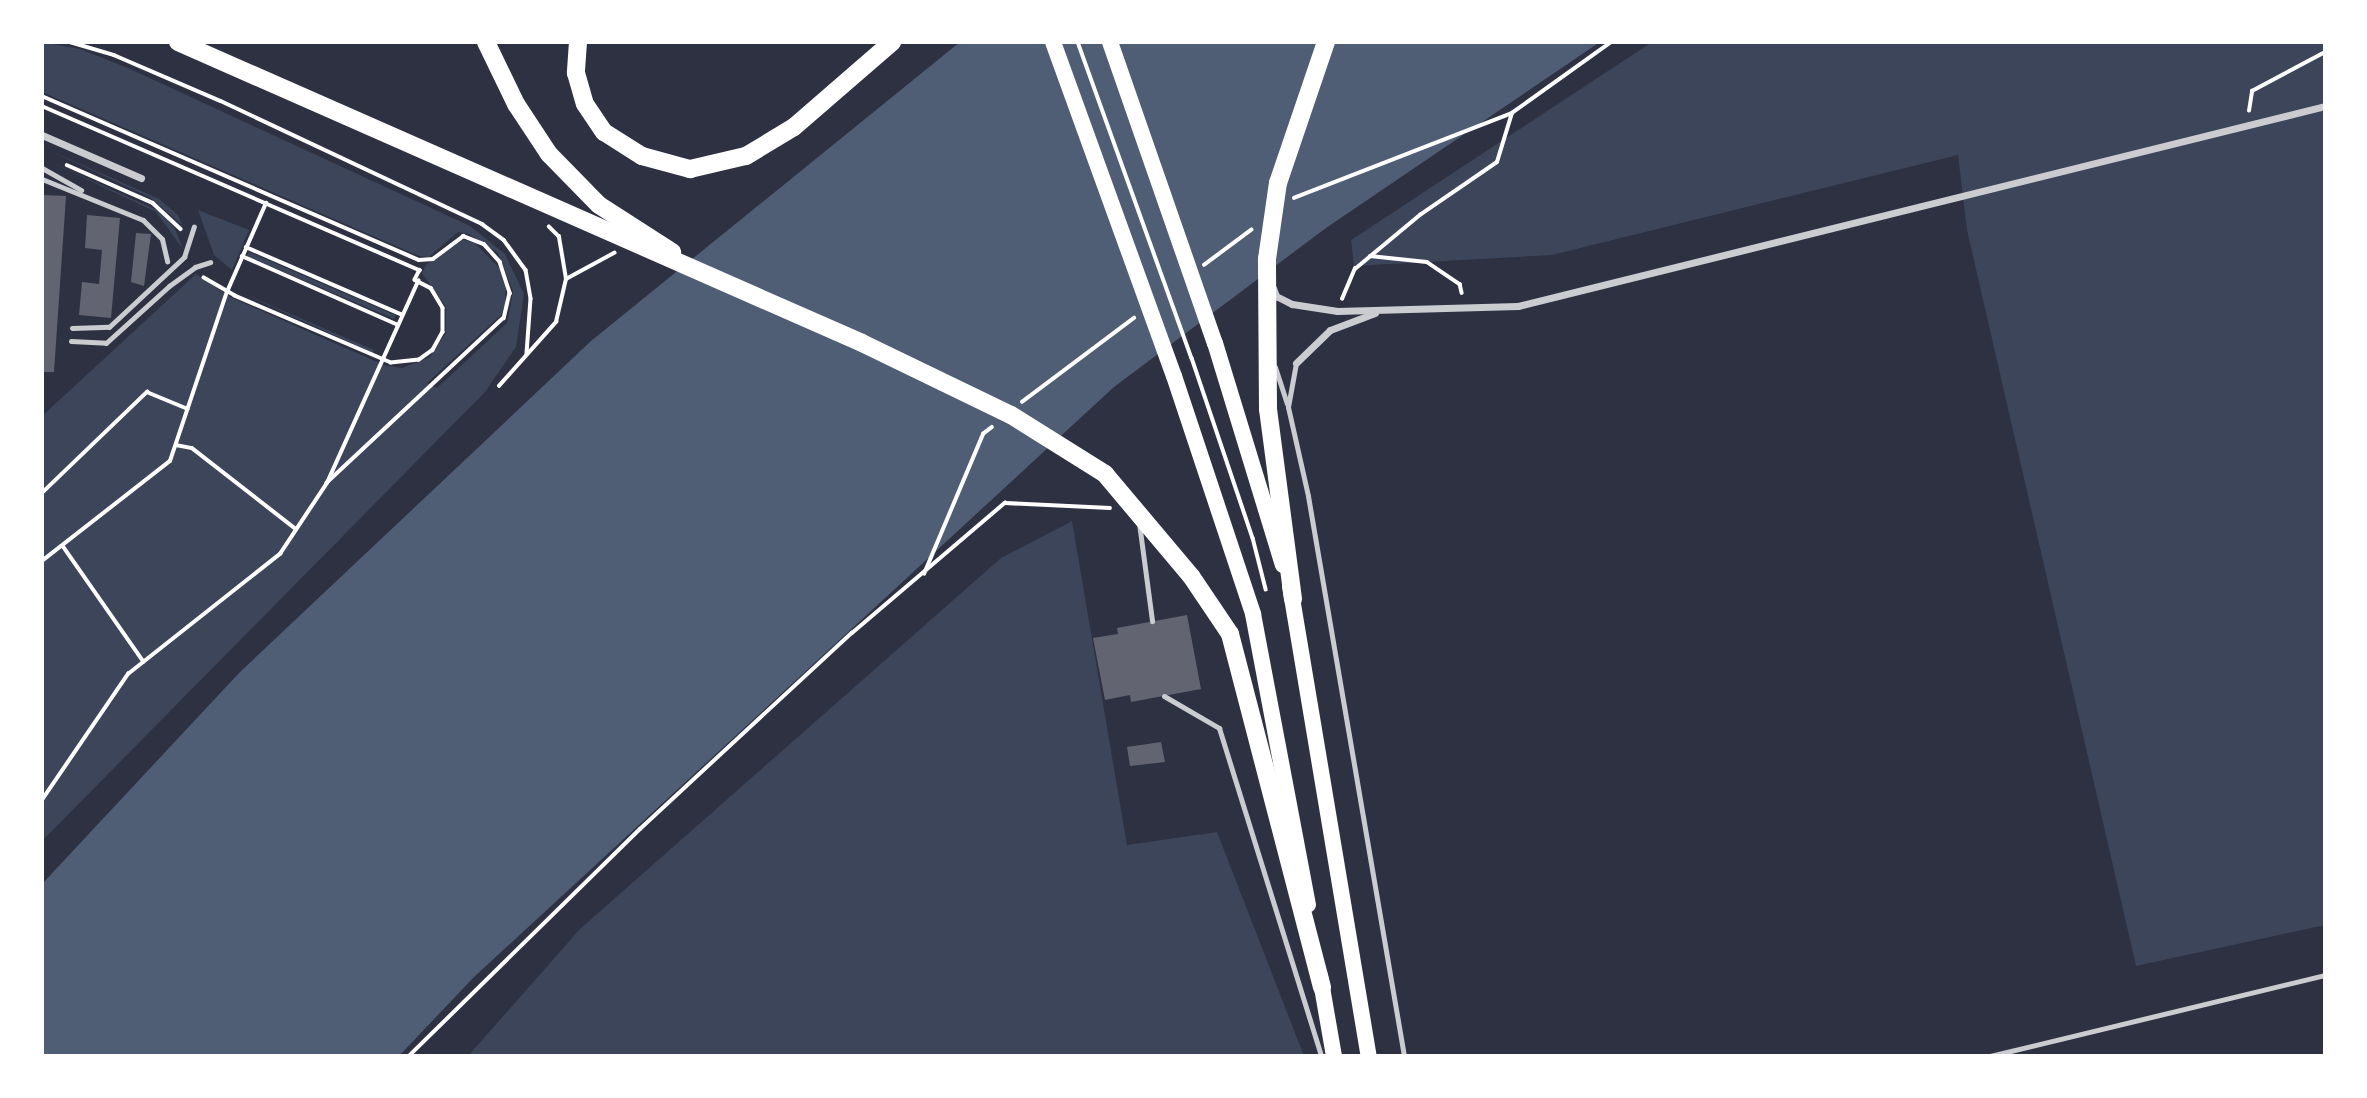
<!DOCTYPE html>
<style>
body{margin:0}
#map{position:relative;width:2367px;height:1098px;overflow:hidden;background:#2d3142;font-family:"Work Sans",sans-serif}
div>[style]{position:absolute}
.green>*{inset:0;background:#3c4559}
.water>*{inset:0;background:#4f5d75}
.building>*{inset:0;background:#626471}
.path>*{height:3.5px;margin:-1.75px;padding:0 1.75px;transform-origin:1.75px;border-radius:1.75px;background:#fff}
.service>*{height:5px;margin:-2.5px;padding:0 2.5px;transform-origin:2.5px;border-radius:2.5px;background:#caccd0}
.minor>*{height:7px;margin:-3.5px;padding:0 3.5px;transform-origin:3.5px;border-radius:3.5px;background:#caccd0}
.primary>*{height:16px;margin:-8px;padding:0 8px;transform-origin:8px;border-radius:8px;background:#fff}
.motorway>*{height:18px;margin:-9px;padding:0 9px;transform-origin:9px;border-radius:9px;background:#fff}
span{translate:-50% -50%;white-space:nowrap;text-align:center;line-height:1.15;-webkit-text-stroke:5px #fff;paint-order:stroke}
.frame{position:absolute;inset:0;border:44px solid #fff;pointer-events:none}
</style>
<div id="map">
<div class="green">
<i style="clip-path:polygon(42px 42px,80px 49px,128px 68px,470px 226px,505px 254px,524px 294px,516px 347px,485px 392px,42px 841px,42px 416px,196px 274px,230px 297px,384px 365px,402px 368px,430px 357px,446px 333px,446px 307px,422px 273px,426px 265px,461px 239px,475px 243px,500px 269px,506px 284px,505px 305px,501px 315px,427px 383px,437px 388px,507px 323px,513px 291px,498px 253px,469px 234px,458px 232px,429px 257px,419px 256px,42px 92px)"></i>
<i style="clip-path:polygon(1652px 42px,2325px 42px,2325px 925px,2136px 966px,1967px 230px,1958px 155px,1552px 255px,1354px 266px,1351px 240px)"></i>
<i style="clip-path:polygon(42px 147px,159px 199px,178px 215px,182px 225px,151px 198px)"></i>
<i style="clip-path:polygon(42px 158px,161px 212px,175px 229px,183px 249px,156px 212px)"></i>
<i style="clip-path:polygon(198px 210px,249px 230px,232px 270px,214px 255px)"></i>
<i style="clip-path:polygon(249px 252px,395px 315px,394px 319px,247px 256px)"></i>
<i style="clip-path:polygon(237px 291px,374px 350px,373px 353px)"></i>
<i style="clip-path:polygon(1072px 521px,1127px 845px,1217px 832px,1304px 1056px,468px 1056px,580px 929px,1001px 558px)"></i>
</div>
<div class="water">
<i style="clip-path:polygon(960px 42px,1600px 42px,1326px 228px,1114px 387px,474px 977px,399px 1056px,42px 1056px,42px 884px,239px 673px,591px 341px)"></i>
</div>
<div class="building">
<i style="clip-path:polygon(42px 195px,66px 196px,54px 372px,42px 372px)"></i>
<i style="clip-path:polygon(87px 215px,120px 218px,111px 318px,79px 315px,82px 282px,99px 284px,102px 250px,85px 248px)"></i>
<i style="clip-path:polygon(136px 233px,151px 234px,144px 286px,131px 282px)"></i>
<i style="clip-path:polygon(1187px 615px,1201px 689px,1131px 702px,1130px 695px,1105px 700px,1093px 638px,1118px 634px,1117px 628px)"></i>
<i style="clip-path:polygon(1161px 742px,1165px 762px,1130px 766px,1127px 747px)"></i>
</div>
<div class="path">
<i style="left:70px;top:42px;width:46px;rotate:16.5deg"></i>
<i style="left:114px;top:55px;width:116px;rotate:23.3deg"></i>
<i style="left:221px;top:101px;width:289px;rotate:25.2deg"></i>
<i style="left:482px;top:224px;width:27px;rotate:36deg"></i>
<i style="left:504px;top:240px;width:37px;rotate:54deg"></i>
<i style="left:526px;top:270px;width:29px;rotate:80deg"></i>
<i style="left:531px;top:299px;width:55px;rotate:94.2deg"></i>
<i style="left:1078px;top:42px;width:336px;rotate:70.2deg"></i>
<i style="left:1192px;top:358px;width:190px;rotate:71.3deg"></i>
<i style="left:1253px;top:538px;width:53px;rotate:75.7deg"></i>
<i style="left:42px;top:96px;width:411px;rotate:23.5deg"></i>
<i style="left:419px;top:260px;width:14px;rotate:-4deg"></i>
<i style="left:433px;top:259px;width:38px;rotate:-37deg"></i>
<i style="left:463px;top:236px;width:22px;rotate:21deg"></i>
<i style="left:484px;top:244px;width:24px;rotate:48deg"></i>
<i style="left:500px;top:262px;width:33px;rotate:72deg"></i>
<i style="left:510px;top:293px;width:26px;rotate:103deg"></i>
<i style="left:504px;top:318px;width:242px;rotate:137deg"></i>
<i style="left:42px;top:106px;width:412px;rotate:23.5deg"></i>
<i style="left:420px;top:270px;width:11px;rotate:117deg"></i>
<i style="left:415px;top:280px;width:18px;rotate:27deg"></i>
<i style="left:431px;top:288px;width:23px;rotate:59deg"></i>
<i style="left:443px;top:308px;width:24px;rotate:90deg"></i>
<i style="left:443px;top:332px;width:21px;rotate:119deg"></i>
<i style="left:433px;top:350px;width:17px;rotate:144deg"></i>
<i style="left:419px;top:360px;width:28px;rotate:174deg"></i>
<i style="left:391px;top:363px;width:170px;rotate:-156.8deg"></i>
<i style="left:235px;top:296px;width:36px;rotate:-150deg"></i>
<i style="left:2249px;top:111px;width:20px;rotate:-81deg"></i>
<i style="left:2252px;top:91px;width:83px;rotate:-28.1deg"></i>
<i style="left:67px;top:165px;width:94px;rotate:23.8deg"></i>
<i style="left:153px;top:203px;width:38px;rotate:43deg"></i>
<i style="left:1294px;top:198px;width:234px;rotate:-21.3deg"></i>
<i style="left:246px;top:247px;width:169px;rotate:23.4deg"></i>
<i style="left:242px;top:256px;width:168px;rotate:23.8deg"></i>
<i style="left:1370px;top:256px;width:57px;rotate:6deg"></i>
<i style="left:1427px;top:262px;width:40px;rotate:34deg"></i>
<i style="left:1460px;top:284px;width:9px;rotate:77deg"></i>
<i style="left:1204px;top:265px;width:59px;rotate:-36.7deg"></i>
<i style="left:566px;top:279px;width:55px;rotate:-28.4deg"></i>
<i style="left:1342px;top:299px;width:33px;rotate:-67deg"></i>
<i style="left:1355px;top:269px;width:85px;rotate:-39.7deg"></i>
<i style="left:1420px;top:215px;width:93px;rotate:-34.5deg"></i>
<i style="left:1497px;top:162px;width:51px;rotate:-73deg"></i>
<i style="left:1512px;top:113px;width:122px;rotate:-35.6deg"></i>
<i style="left:499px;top:386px;width:86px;rotate:-48.3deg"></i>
<i style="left:556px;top:322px;width:44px;rotate:-76.9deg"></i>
<i style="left:566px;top:279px;width:43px;rotate:-99.5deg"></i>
<i style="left:559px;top:237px;width:14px;rotate:-135deg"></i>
<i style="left:1022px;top:402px;width:140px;rotate:-36.9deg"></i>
<i style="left:176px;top:445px;width:16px;rotate:11deg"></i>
<i style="left:192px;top:448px;width:132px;rotate:37.9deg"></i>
<i style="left:42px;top:493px;width:146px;rotate:-43.9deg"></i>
<i style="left:147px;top:392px;width:44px;rotate:22.5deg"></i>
<i style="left:63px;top:546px;width:141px;rotate:55.1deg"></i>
<i style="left:42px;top:561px;width:162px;rotate:-38deg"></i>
<i style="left:170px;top:461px;width:178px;rotate:-71.4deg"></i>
<i style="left:227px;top:292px;width:97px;rotate:-66.3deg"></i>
<i style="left:924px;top:574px;width:152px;rotate:-67.1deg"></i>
<i style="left:983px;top:434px;width:11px;rotate:-38deg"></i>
<i style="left:42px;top:800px;width:153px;rotate:-55.7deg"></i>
<i style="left:128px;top:674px;width:194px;rotate:-38.3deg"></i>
<i style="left:280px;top:554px;width:85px;rotate:-56.5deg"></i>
<i style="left:327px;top:483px;width:222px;rotate:-65.7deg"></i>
<i style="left:409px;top:1056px;width:324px;rotate:-44.5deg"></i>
<i style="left:640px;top:829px;width:289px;rotate:-42.8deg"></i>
<i style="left:852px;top:633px;width:201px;rotate:-40.4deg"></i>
<i style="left:1005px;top:503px;width:105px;rotate:2.7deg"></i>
</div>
<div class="service">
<i style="left:42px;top:168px;width:45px;rotate:29.4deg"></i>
<i style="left:42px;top:179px;width:109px;rotate:22.1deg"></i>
<i style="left:143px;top:220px;width:27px;rotate:45deg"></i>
<i style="left:162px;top:239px;width:23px;rotate:77deg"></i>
<i style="left:72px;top:328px;width:37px;rotate:-2deg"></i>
<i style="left:109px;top:327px;width:103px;rotate:-43deg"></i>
<i style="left:184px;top:257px;width:32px;rotate:-72deg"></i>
<i style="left:71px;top:341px;width:35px;rotate:3deg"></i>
<i style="left:106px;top:343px;width:85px;rotate:-42.1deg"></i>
<i style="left:169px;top:286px;width:32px;rotate:-36deg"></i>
<i style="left:195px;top:267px;width:16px;rotate:-18deg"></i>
<i style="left:1296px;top:363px;width:45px;rotate:100.3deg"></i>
<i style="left:1288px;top:407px;width:91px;rotate:77.3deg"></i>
<i style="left:1308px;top:496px;width:568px;rotate:80.27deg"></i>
<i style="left:1275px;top:367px;width:39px;rotate:72deg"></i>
<i style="left:1139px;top:523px;width:99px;rotate:82.4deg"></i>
<i style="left:1164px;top:696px;width:64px;rotate:30.2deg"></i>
<i style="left:1219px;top:728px;width:343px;rotate:72.7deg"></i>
<i style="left:1990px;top:1056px;width:345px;rotate:-13.6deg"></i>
</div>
<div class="minor">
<i style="left:42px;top:135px;width:108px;rotate:23.5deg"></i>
<i style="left:1273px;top:288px;width:9px;rotate:69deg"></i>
<i style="left:1276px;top:296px;width:18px;rotate:27deg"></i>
<i style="left:1292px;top:304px;width:46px;rotate:8.8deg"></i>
<i style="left:1337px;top:311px;width:181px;rotate:-1.6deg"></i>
<i style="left:1518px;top:306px;width:831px;rotate:-13.92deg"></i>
<i style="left:1296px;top:363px;width:47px;rotate:-44.1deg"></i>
<i style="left:1330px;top:330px;width:48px;rotate:-20.7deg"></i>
</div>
<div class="primary">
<i style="left:1053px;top:42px;width:355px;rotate:70.1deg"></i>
<i style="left:1174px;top:376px;width:251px;rotate:71.6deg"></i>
<i style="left:1253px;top:614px;width:296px;rotate:79.3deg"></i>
<i style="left:1110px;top:42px;width:319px;rotate:70.8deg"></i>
<i style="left:1215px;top:343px;width:232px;rotate:73deg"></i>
<i style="left:1290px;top:586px;width:477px;rotate:80.5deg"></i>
<i style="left:1320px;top:976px;width:81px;rotate:80.1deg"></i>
</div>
<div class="motorway">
<i style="left:178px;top:42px;width:747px;rotate:23.75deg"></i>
<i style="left:862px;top:343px;width:165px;rotate:25.8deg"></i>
<i style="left:1011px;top:415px;width:111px;rotate:32.1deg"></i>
<i style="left:1105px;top:474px;width:133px;rotate:49.9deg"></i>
<i style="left:1191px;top:576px;width:70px;rotate:56.1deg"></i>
<i style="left:1230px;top:634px;width:365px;rotate:75.4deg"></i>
<i style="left:486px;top:42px;width:69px;rotate:64.2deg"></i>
<i style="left:516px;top:104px;width:60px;rotate:56.6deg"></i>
<i style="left:549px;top:154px;width:71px;rotate:45.6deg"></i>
<i style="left:599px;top:205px;width:87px;rotate:32.8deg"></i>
<i style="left:578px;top:42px;width:31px;rotate:94deg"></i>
<i style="left:576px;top:73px;width:32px;rotate:74deg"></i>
<i style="left:585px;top:104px;width:34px;rotate:56deg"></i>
<i style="left:604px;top:132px;width:45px;rotate:32.3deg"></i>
<i style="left:642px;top:156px;width:50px;rotate:15.2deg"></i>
<i style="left:690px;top:169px;width:57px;rotate:-13.1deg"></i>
<i style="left:746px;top:156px;width:56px;rotate:-31.1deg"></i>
<i style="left:794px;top:127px;width:130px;rotate:-40.9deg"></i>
<i style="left:1293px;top:599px;width:192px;rotate:-97.5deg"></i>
<i style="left:1268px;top:409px;width:150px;rotate:-90.4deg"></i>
<i style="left:1267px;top:259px;width:77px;rotate:-81.8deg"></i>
<i style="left:1278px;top:183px;width:149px;rotate:-71.2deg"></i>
</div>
<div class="frame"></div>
</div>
